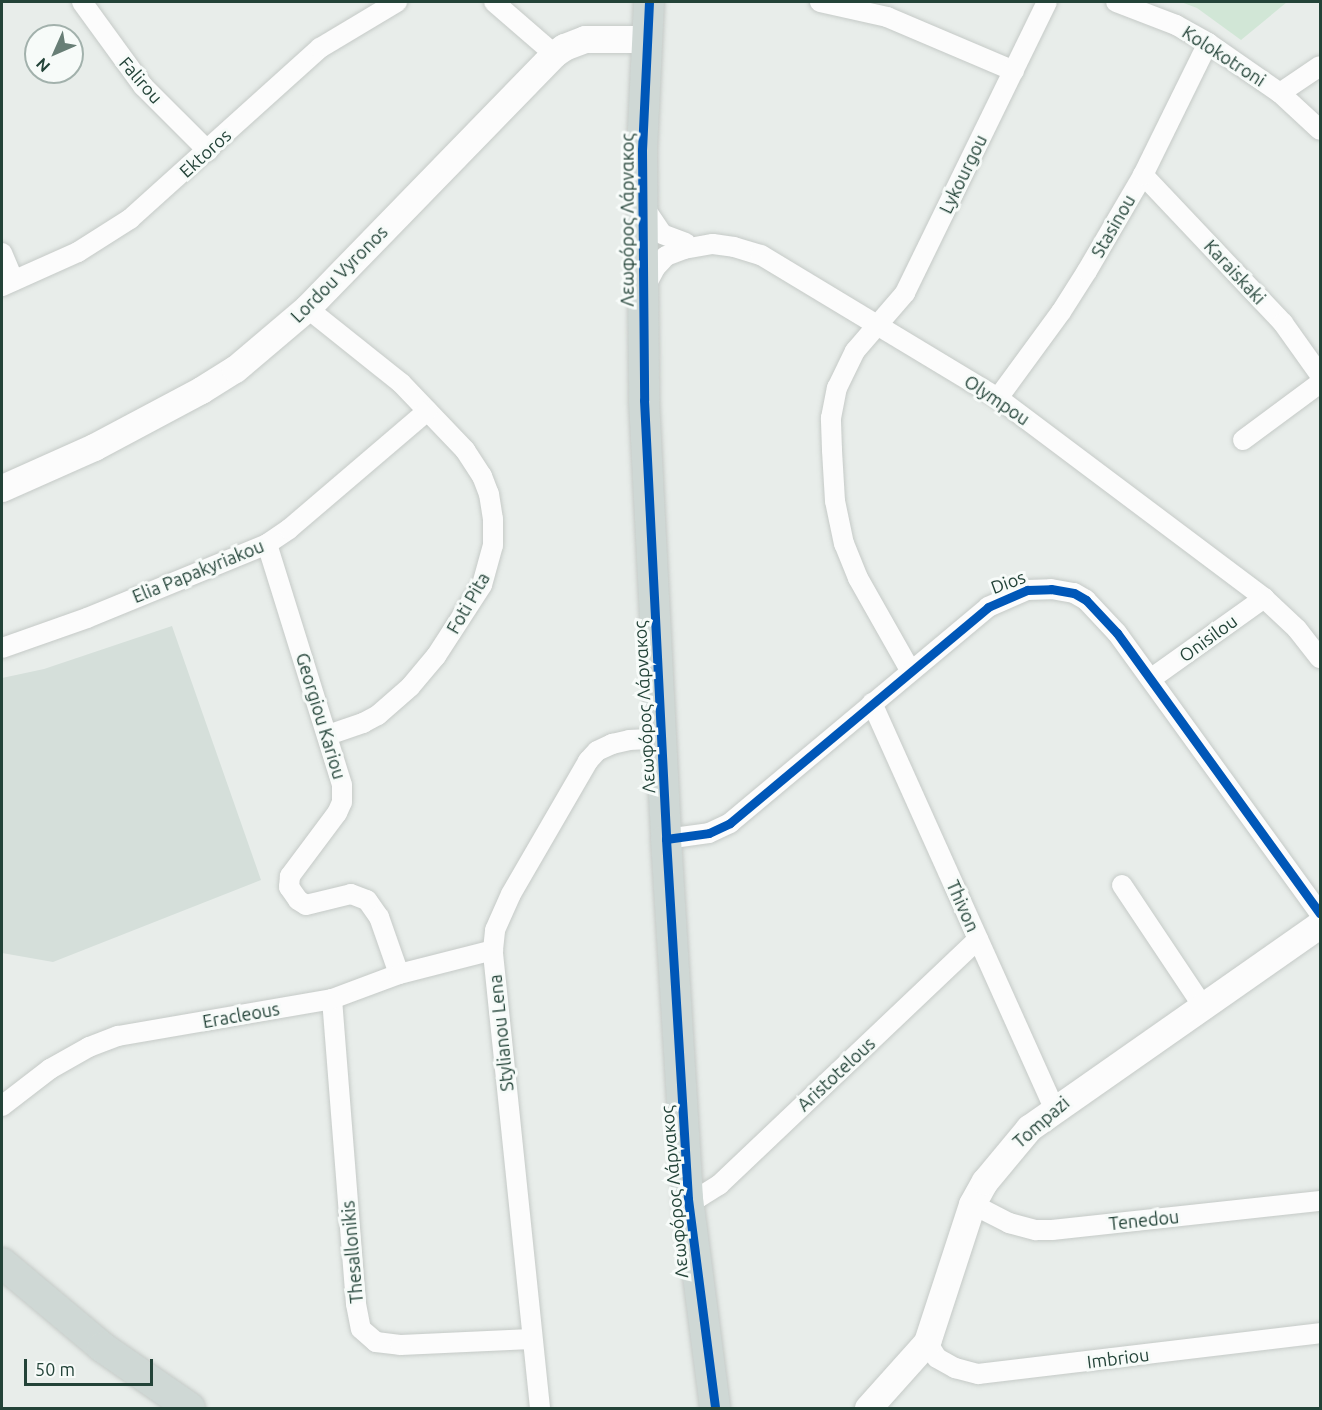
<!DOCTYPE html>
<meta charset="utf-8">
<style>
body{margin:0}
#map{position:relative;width:1322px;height:1410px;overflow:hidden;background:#e8edea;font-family:Ubuntu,sans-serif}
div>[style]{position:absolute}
.built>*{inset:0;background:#d5dfda}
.green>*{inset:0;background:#d1e6d6}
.roads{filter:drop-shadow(0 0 2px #c5cac7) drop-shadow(0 0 2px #c5cac7)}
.street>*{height:20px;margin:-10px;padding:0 10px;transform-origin:10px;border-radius:10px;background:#fcfcfc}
.secondary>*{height:27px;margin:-13.5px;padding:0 13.5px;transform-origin:13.5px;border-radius:13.5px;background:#fcfcfc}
.primary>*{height:30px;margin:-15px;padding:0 15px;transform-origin:15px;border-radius:15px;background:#cfd8d5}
.cycleway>*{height:9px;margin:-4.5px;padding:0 4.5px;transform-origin:4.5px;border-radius:4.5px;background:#0057b8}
span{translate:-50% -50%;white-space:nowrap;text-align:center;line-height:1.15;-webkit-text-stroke:6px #f7fbf9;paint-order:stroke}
.street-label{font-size:18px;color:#234338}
.frame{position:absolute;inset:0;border:3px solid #234338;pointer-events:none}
.north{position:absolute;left:24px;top:24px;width:60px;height:60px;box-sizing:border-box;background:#f7fbf9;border:2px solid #a2b1ac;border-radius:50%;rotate:225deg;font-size:16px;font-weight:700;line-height:24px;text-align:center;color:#234338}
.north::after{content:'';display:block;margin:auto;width:21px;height:27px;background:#687e76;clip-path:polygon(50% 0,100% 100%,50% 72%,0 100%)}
.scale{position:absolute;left:24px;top:1359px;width:129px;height:27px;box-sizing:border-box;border:3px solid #234338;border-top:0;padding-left:8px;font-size:18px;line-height:21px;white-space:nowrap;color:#234338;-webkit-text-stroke:4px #f7fbf9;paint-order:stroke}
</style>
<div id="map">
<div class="built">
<i style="clip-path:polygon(172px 626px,261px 880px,53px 962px,2px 953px,2px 678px,44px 669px)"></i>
</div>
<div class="green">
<i style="clip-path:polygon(1181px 2px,1287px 2px,1241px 40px,1197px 8px)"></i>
</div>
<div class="roads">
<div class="street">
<i style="left:82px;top:2px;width:104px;rotate:54deg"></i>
<i style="left:143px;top:86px;width:92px;rotate:45deg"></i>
<i style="left:494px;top:2px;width:79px;rotate:40.9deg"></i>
<i style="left:820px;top:2px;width:69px;rotate:12.6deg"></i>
<i style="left:887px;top:17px;width:138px;rotate:23deg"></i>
<i style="left:1116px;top:2px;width:64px;rotate:21deg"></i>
<i style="left:1176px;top:25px;width:37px;rotate:29deg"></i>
<i style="left:1208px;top:43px;width:88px;rotate:34.8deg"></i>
<i style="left:1280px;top:93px;width:54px;rotate:42.8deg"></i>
<i style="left:1280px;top:93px;width:48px;rotate:-34deg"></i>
<i style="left:1143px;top:175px;width:204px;rotate:46.6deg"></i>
<i style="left:1283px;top:323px;width:64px;rotate:54.6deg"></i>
<i style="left:644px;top:207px;width:32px;rotate:56deg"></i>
<i style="left:662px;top:234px;width:25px;rotate:21deg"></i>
<i style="left:2px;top:253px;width:30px;rotate:67deg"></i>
<i style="left:2px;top:286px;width:83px;rotate:-24.1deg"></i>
<i style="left:78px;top:252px;width:62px;rotate:-32.4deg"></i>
<i style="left:130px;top:219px;width:256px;rotate:-42deg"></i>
<i style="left:320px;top:48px;width:90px;rotate:-30.9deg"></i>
<i style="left:645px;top:287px;width:21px;rotate:-62deg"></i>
<i style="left:655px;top:268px;width:16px;rotate:-47deg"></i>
<i style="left:666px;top:256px;width:19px;rotate:-21deg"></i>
<i style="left:684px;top:249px;width:29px;rotate:-10deg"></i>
<i style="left:713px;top:244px;width:21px;rotate:8deg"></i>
<i style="left:734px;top:247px;width:28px;rotate:17deg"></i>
<i style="left:761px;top:255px;width:277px;rotate:31.1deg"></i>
<i style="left:998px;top:398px;width:333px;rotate:36.9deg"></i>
<i style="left:1264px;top:598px;width:45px;rotate:43.2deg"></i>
<i style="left:1297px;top:629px;width:37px;rotate:52deg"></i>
<i style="left:307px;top:308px;width:120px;rotate:38.6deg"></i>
<i style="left:401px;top:383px;width:93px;rotate:46.3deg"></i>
<i style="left:465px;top:450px;width:31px;rotate:57deg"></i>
<i style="left:482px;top:476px;width:19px;rotate:69deg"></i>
<i style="left:489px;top:494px;width:25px;rotate:81deg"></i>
<i style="left:493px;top:519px;width:26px;rotate:90deg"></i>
<i style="left:493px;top:545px;width:41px;rotate:105.4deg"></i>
<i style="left:482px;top:585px;width:85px;rotate:122.9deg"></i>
<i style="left:436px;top:656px;width:40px;rotate:130deg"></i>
<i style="left:410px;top:687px;width:43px;rotate:138.8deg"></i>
<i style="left:378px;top:715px;width:17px;rotate:152deg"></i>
<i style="left:363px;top:723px;width:37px;rotate:161deg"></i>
<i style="left:998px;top:398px;width:107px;rotate:-53.8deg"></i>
<i style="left:1061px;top:312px;width:49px;rotate:-57.6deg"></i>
<i style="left:1087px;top:271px;width:111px;rotate:-59.7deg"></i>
<i style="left:1143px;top:175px;width:147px;rotate:-63.8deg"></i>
<i style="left:1243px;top:440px;width:96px;rotate:-36.5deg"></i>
<i style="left:267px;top:544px;width:252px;rotate:72.7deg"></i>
<i style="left:342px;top:785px;width:17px;rotate:90deg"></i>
<i style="left:342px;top:802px;width:12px;rotate:114deg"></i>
<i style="left:337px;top:813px;width:79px;rotate:126.7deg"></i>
<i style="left:290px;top:876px;width:11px;rotate:95deg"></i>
<i style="left:289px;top:887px;width:16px;rotate:55deg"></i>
<i style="left:298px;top:900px;width:9px;rotate:32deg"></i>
<i style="left:306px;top:905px;width:46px;rotate:-13.7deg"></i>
<i style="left:351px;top:894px;width:17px;rotate:21deg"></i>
<i style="left:367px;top:900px;width:21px;rotate:55deg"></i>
<i style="left:379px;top:917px;width:60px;rotate:70.7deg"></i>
<i style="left:2px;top:648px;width:90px;rotate:-19.4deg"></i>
<i style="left:87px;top:618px;width:195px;rotate:-22.3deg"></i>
<i style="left:267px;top:544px;width:27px;rotate:-34deg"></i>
<i style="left:289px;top:529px;width:182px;rotate:-40.5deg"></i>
<i style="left:910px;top:670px;width:106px;rotate:-119.5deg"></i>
<i style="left:858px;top:578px;width:37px;rotate:-112deg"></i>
<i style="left:844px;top:544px;width:44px;rotate:-101.8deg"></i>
<i style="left:835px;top:501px;width:51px;rotate:-93.4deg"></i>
<i style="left:832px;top:450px;width:32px;rotate:-92deg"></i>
<i style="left:831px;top:418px;width:31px;rotate:-79deg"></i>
<i style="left:837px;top:388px;width:41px;rotate:-64.1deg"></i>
<i style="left:855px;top:351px;width:77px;rotate:-49.2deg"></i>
<i style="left:905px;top:293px;width:324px;rotate:-64deg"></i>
<i style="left:1152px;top:678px;width:138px;rotate:-35.5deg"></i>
<i style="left:872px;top:703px;width:444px;rotate:65.8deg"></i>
<i style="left:666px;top:839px;width:43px;rotate:-7.9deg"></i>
<i style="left:709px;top:833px;width:23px;rotate:-25deg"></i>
<i style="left:730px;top:823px;width:336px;rotate:-39.9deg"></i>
<i style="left:988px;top:607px;width:43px;rotate:-23.6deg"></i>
<i style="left:1027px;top:590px;width:24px;rotate:-2deg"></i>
<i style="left:1051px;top:589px;width:23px;rotate:10deg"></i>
<i style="left:1074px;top:593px;width:14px;rotate:30deg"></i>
<i style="left:1086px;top:600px;width:45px;rotate:46.8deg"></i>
<i style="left:1117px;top:633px;width:346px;rotate:54.1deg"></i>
<i style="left:1122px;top:885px;width:144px;rotate:56.3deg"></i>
<i style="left:332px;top:999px;width:306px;rotate:85.5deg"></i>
<i style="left:356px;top:1304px;width:25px;rotate:79deg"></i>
<i style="left:361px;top:1329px;width:20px;rotate:41deg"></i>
<i style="left:376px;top:1342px;width:24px;rotate:7deg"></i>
<i style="left:400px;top:1345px;width:132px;rotate:-2.6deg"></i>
<i style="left:2px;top:1106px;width:61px;rotate:-37.6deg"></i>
<i style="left:50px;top:1069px;width:45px;rotate:-29.4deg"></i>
<i style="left:89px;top:1047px;width:31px;rotate:-21deg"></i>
<i style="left:118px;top:1036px;width:217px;rotate:-9.8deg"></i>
<i style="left:332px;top:999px;width:72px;rotate:-20.5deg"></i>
<i style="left:399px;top:974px;width:97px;rotate:-14.3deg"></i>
<i style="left:688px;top:1199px;width:10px;rotate:-6deg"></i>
<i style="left:698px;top:1198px;width:25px;rotate:-32deg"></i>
<i style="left:719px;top:1185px;width:357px;rotate:-43.5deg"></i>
<i style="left:972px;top:1204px;width:42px;rotate:27.2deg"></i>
<i style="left:1009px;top:1223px;width:28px;rotate:15deg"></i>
<i style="left:1036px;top:1230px;width:16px"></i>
<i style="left:1052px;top:1230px;width:270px;rotate:-6.2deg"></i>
<i style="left:927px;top:1342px;width:19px;rotate:58deg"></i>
<i style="left:937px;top:1358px;width:21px;rotate:29deg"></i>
<i style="left:955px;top:1368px;width:24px;rotate:15deg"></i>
<i style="left:978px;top:1374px;width:344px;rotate:-6.8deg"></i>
<i style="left:540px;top:1408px;width:460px;rotate:-95.9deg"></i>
<i style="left:493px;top:950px;width:20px;rotate:-84deg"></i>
<i style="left:495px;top:930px;width:39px;rotate:-66deg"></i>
<i style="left:511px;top:894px;width:154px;rotate:-59.9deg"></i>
<i style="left:588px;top:761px;width:13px;rotate:-48deg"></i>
<i style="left:597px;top:751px;width:17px;rotate:-25deg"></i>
<i style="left:612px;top:744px;width:17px;rotate:-13deg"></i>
<i style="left:629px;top:740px;width:34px;rotate:-3deg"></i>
</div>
<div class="secondary">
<i style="left:2px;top:488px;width:101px;rotate:-24deg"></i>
<i style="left:94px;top:447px;width:121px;rotate:-28deg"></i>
<i style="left:201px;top:390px;width:40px;rotate:-32deg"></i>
<i style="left:235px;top:369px;width:94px;rotate:-40.3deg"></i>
<i style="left:307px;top:308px;width:354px;rotate:-45.8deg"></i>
<i style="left:554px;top:54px;width:12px;rotate:-35deg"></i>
<i style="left:564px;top:47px;width:22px;rotate:-21deg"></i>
<i style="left:585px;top:39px;width:61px"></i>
<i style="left:868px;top:1408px;width:89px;rotate:-48.2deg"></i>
<i style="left:927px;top:1342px;width:145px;rotate:-71.9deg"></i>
<i style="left:972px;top:1204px;width:26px;rotate:-61deg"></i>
<i style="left:985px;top:1181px;width:69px;rotate:-50.3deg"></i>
<i style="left:1029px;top:1128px;width:355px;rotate:-35deg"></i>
</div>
<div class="primary">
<i style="left:649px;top:2px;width:148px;rotate:92.7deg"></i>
<i style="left:642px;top:150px;width:250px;rotate:89.5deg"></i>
<i style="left:644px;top:400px;width:440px;rotate:87.1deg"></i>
<i style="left:666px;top:839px;width:361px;rotate:86.5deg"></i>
<i style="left:688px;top:1199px;width:211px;rotate:82.6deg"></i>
<i style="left:2px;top:1263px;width:131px;rotate:40deg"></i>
<i style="left:102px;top:1347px;width:107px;rotate:34.7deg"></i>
</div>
</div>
<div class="cycleway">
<i style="left:649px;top:2px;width:148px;rotate:92.7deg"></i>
<i style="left:642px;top:150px;width:250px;rotate:89.5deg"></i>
<i style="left:644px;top:400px;width:440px;rotate:87.1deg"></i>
<i style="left:666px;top:839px;width:361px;rotate:86.5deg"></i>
<i style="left:688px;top:1199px;width:211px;rotate:82.6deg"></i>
<i style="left:666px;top:839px;width:43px;rotate:-7.9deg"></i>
<i style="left:709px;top:833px;width:23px;rotate:-25deg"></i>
<i style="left:730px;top:823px;width:336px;rotate:-39.9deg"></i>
<i style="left:988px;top:607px;width:43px;rotate:-23.6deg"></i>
<i style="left:1027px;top:590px;width:24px;rotate:-2deg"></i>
<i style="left:1051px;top:589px;width:23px;rotate:10deg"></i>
<i style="left:1074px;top:593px;width:14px;rotate:30deg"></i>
<i style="left:1086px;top:600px;width:45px;rotate:46.8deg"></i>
<i style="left:1117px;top:633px;width:346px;rotate:54.1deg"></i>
</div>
<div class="street-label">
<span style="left:1224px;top:56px;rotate:33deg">Kolokotroni</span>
<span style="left:141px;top:80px;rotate:49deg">Falirou</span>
<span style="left:205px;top:153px;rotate:-42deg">Ektoros</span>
<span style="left:963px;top:174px;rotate:-64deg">Lykourgou</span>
<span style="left:627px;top:220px;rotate:-90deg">Λεωφόρος Λάρνακος</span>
<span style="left:1113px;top:226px;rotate:-60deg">Stasinou</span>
<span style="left:1235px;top:272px;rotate:47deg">Karaiskaki</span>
<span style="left:339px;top:274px;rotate:-45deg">Lordou Vyronos</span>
<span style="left:997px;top:400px;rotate:34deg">Olympou</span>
<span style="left:198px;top:571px;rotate:-22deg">Elia Papakyriakou</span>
<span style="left:1008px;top:582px;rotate:-20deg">Dios</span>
<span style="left:468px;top:603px;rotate:-60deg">Foti Pita</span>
<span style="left:1208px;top:638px;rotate:-36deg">Onisilou</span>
<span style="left:644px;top:707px;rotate:-93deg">Λεωφόρος Λάρνακος</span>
<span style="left:321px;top:716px;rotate:73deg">Georgiou Kariou</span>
<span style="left:963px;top:906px;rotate:66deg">Thivon</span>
<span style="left:241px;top:1015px;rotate:-10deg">Eracleous</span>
<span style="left:501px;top:1033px;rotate:-96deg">Stylianou Lena</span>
<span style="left:836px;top:1074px;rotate:-43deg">Aristotelous</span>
<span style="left:1041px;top:1122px;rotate:-41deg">Tompazi</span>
<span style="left:674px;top:1192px;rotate:-95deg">Λεωφόρος Λάρνακος</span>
<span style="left:1144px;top:1220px;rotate:-6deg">Tenedou</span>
<span style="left:352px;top:1252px;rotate:-95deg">Thesallonikis</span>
<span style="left:1118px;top:1358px;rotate:-7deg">Imbriou</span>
</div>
<div class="frame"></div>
<div class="north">N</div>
<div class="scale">50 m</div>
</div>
